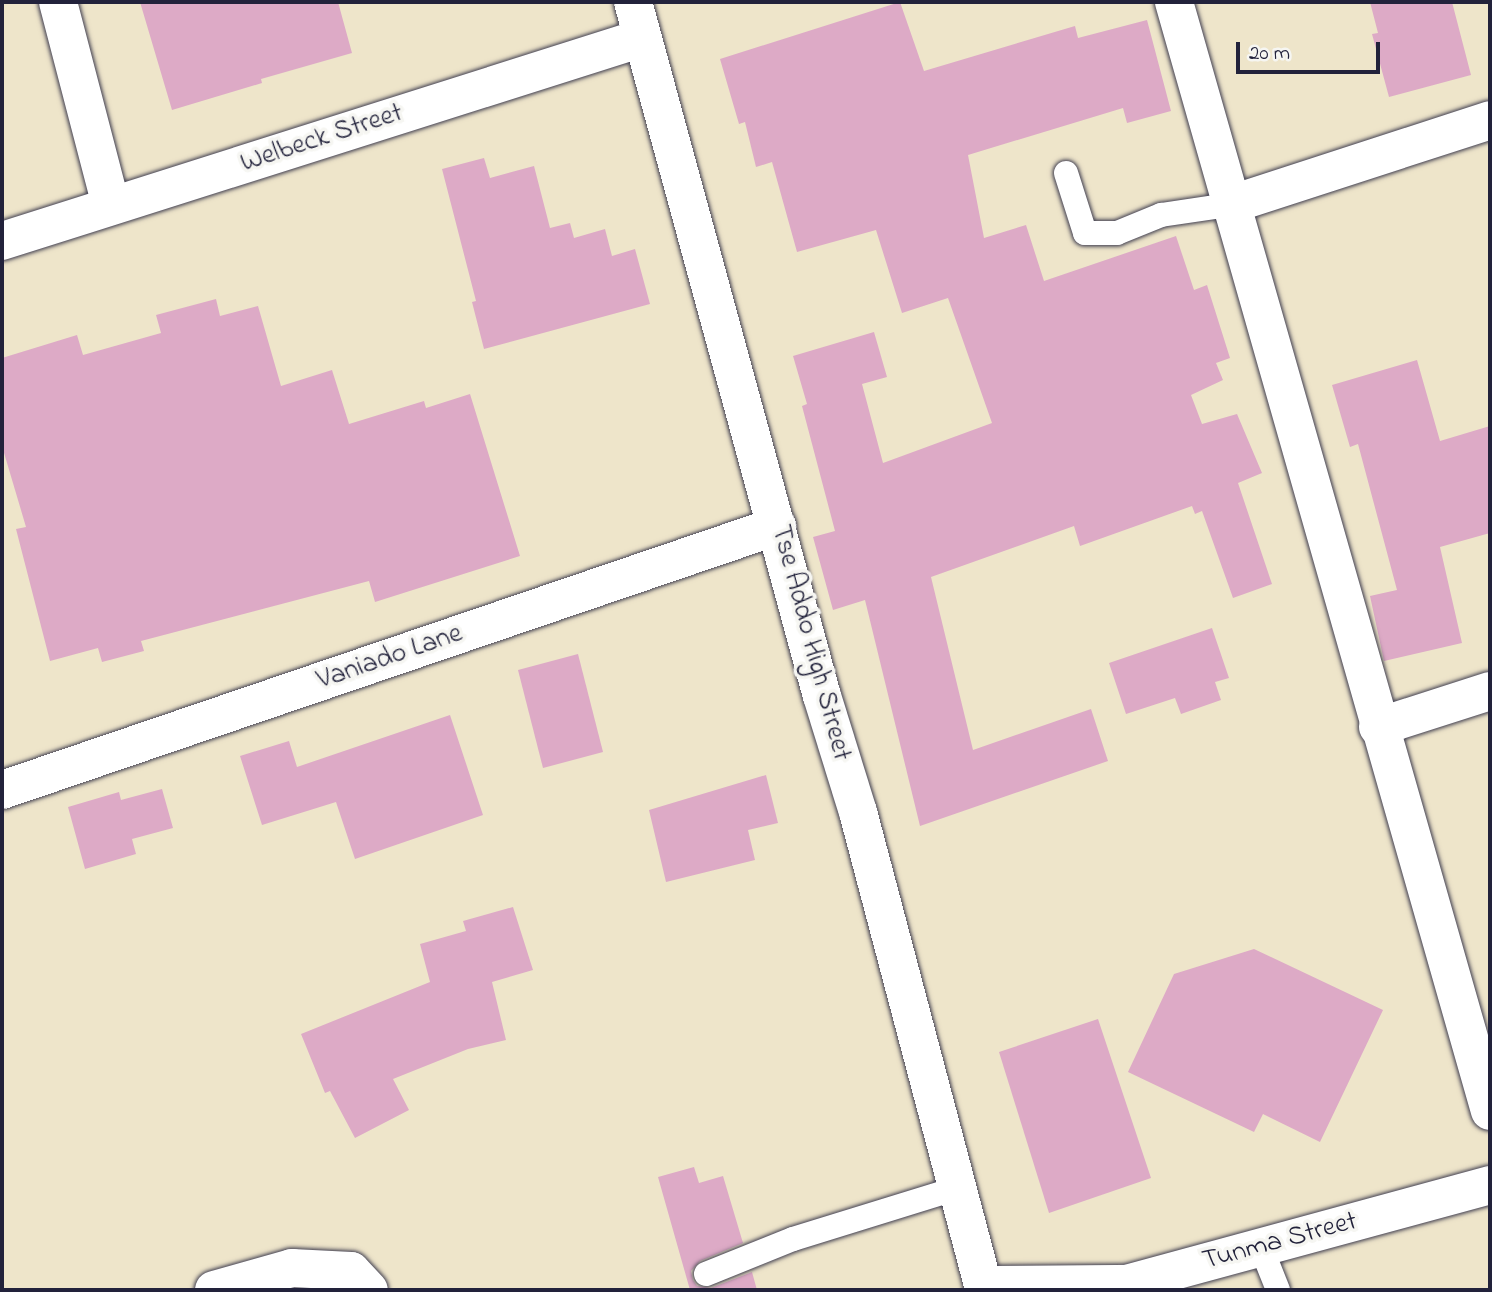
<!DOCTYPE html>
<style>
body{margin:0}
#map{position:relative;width:1492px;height:1292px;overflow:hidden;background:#eee5ca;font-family:"Indie Flower",sans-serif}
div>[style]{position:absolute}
.building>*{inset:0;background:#ddaac6}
.roads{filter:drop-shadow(0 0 2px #413f50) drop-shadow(0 0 2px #413f50)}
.service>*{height:24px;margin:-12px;padding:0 12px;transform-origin:12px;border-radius:12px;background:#fff}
.minor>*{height:38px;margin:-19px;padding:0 19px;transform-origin:19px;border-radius:19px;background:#fff}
.tertiary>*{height:38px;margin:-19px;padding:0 19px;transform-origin:19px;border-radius:19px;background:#fff}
span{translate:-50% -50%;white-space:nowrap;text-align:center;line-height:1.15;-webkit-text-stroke:7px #f6f6f2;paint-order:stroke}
.street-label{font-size:28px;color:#22223b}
.frame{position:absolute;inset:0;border:4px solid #22223b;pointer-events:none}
.scale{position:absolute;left:1236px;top:42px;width:144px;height:32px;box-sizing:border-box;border:4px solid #22223b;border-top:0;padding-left:9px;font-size:21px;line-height:24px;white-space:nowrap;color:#22223b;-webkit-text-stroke:5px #f6f6f2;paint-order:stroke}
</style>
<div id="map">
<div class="building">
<i style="clip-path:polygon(140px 2px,338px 2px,352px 53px,261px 79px,262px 83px,172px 110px)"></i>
<i style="clip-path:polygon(900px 2px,924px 71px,1075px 26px,1078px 38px,1147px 20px,1171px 111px,1127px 123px,1123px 108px,968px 155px,984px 238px,1026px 225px,1044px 281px,1176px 236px,1194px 290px,1207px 285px,1230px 358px,1216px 363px,1223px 380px,1191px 395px,1202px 424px,1237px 414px,1262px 473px,1238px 483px,1272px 584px,1233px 598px,1202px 511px,1195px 514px,1192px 506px,1080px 546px,1074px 526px,931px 577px,973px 750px,1091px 709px,1108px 761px,920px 826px,865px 600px,833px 610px,813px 537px,835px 531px,802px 406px,807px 404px,793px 356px,874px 332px,887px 377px,862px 384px,883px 463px,992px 423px,948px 298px,902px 313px,876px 230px,797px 252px,772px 162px,756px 167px,745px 122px,739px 124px,720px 59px)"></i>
<i style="clip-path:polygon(1370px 2px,1452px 2px,1471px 75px,1389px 97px,1372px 34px,1378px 33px)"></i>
<i style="clip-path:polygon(484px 158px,490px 178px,534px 166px,550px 228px,570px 223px,574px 238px,605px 229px,612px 256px,635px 249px,650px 304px,484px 349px,472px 302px,476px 301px,442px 169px)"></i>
<i style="clip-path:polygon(216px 299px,220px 316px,258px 306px,281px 386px,332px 370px,349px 424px,424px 401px,426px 408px,470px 394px,520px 556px,375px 602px,369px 581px,141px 641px,144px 651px,102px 662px,98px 648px,50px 661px,16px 529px,26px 527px,2px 446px,2px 358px,77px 335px,83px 355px,161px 333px,156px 315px)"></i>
<i style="clip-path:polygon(1417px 360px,1440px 441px,1490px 426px,1490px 533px,1440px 547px,1462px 643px,1384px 661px,1370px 596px,1397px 590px,1358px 444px,1350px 447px,1332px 385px)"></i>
<i style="clip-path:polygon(1212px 628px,1229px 678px,1215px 682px,1221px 700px,1181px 714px,1175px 698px,1126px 714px,1109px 663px)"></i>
<i style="clip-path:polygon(578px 654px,603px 752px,543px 768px,518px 670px)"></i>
<i style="clip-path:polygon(450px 715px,483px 815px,355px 859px,336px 802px,262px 825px,240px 756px,289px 741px,297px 767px)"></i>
<i style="clip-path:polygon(766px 775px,778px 823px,748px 830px,755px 860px,666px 882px,649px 810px)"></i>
<i style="clip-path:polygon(162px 789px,173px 828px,132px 839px,136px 854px,85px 869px,68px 807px,119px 792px,121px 800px)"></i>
<i style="clip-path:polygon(513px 907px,533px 970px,492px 982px,506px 1040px,468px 1049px,393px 1079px,409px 1110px,355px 1138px,330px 1091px,325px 1093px,301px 1034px,430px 982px,420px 944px,466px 931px,463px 921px)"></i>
<i style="clip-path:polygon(1254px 949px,1383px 1010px,1320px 1142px,1263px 1114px,1254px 1132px,1128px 1072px,1174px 974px)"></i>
<i style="clip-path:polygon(1098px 1019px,1151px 1178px,1049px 1213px,999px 1052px)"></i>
<i style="clip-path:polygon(694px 1167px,699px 1183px,723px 1176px,743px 1243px,700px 1261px,691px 1271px,693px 1280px,697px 1286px,711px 1288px,752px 1272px,757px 1290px,690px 1290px,658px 1177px)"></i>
</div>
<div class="roads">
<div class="service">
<i style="left:1066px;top:173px;width:63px;rotate:72.4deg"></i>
<i style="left:1085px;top:233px;width:32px"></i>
<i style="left:1117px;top:233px;width:48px;rotate:-22.2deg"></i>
<i style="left:1161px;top:215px;width:69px;rotate:-8.4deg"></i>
<i style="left:1261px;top:1247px;width:46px;rotate:68.4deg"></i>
<i style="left:706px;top:1274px;width:94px;rotate:-21.9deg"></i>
<i style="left:793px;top:1239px;width:173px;rotate:-17.2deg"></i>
</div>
<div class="minor">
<i style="left:58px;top:2px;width:210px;rotate:75.4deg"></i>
<i style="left:1174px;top:2px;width:1153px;rotate:74.1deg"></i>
<i style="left:1229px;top:205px;width:274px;rotate:-18deg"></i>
<i style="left:2px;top:241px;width:671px;rotate:-17.6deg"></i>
<i style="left:1378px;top:727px;width:118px;rotate:-17.8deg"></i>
<i style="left:2px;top:790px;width:819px;rotate:-18.81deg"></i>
<i style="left:214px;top:1290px;width:81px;rotate:-15.8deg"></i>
<i style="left:292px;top:1268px;width:59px;rotate:2.9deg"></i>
<i style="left:351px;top:1271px;width:26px;rotate:47deg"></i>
</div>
<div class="tertiary">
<i style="left:633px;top:2px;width:719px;rotate:74.77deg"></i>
<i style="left:822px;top:696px;width:121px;rotate:72.8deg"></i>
<i style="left:858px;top:812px;width:489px;rotate:75.2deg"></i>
<i style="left:983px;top:1285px;width:143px;rotate:-0.4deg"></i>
<i style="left:1126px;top:1284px;width:377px;rotate:-15.2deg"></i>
</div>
</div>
<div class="street-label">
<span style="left:322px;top:139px;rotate:-18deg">Welbeck Street</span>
<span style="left:810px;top:643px;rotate:75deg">Tse Addo High Street</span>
<span style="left:390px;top:658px;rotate:-19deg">Vaniado Lane</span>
<span style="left:1280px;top:1242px;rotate:-15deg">Tunma Street</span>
</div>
<div class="frame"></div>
<div class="scale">20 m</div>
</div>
